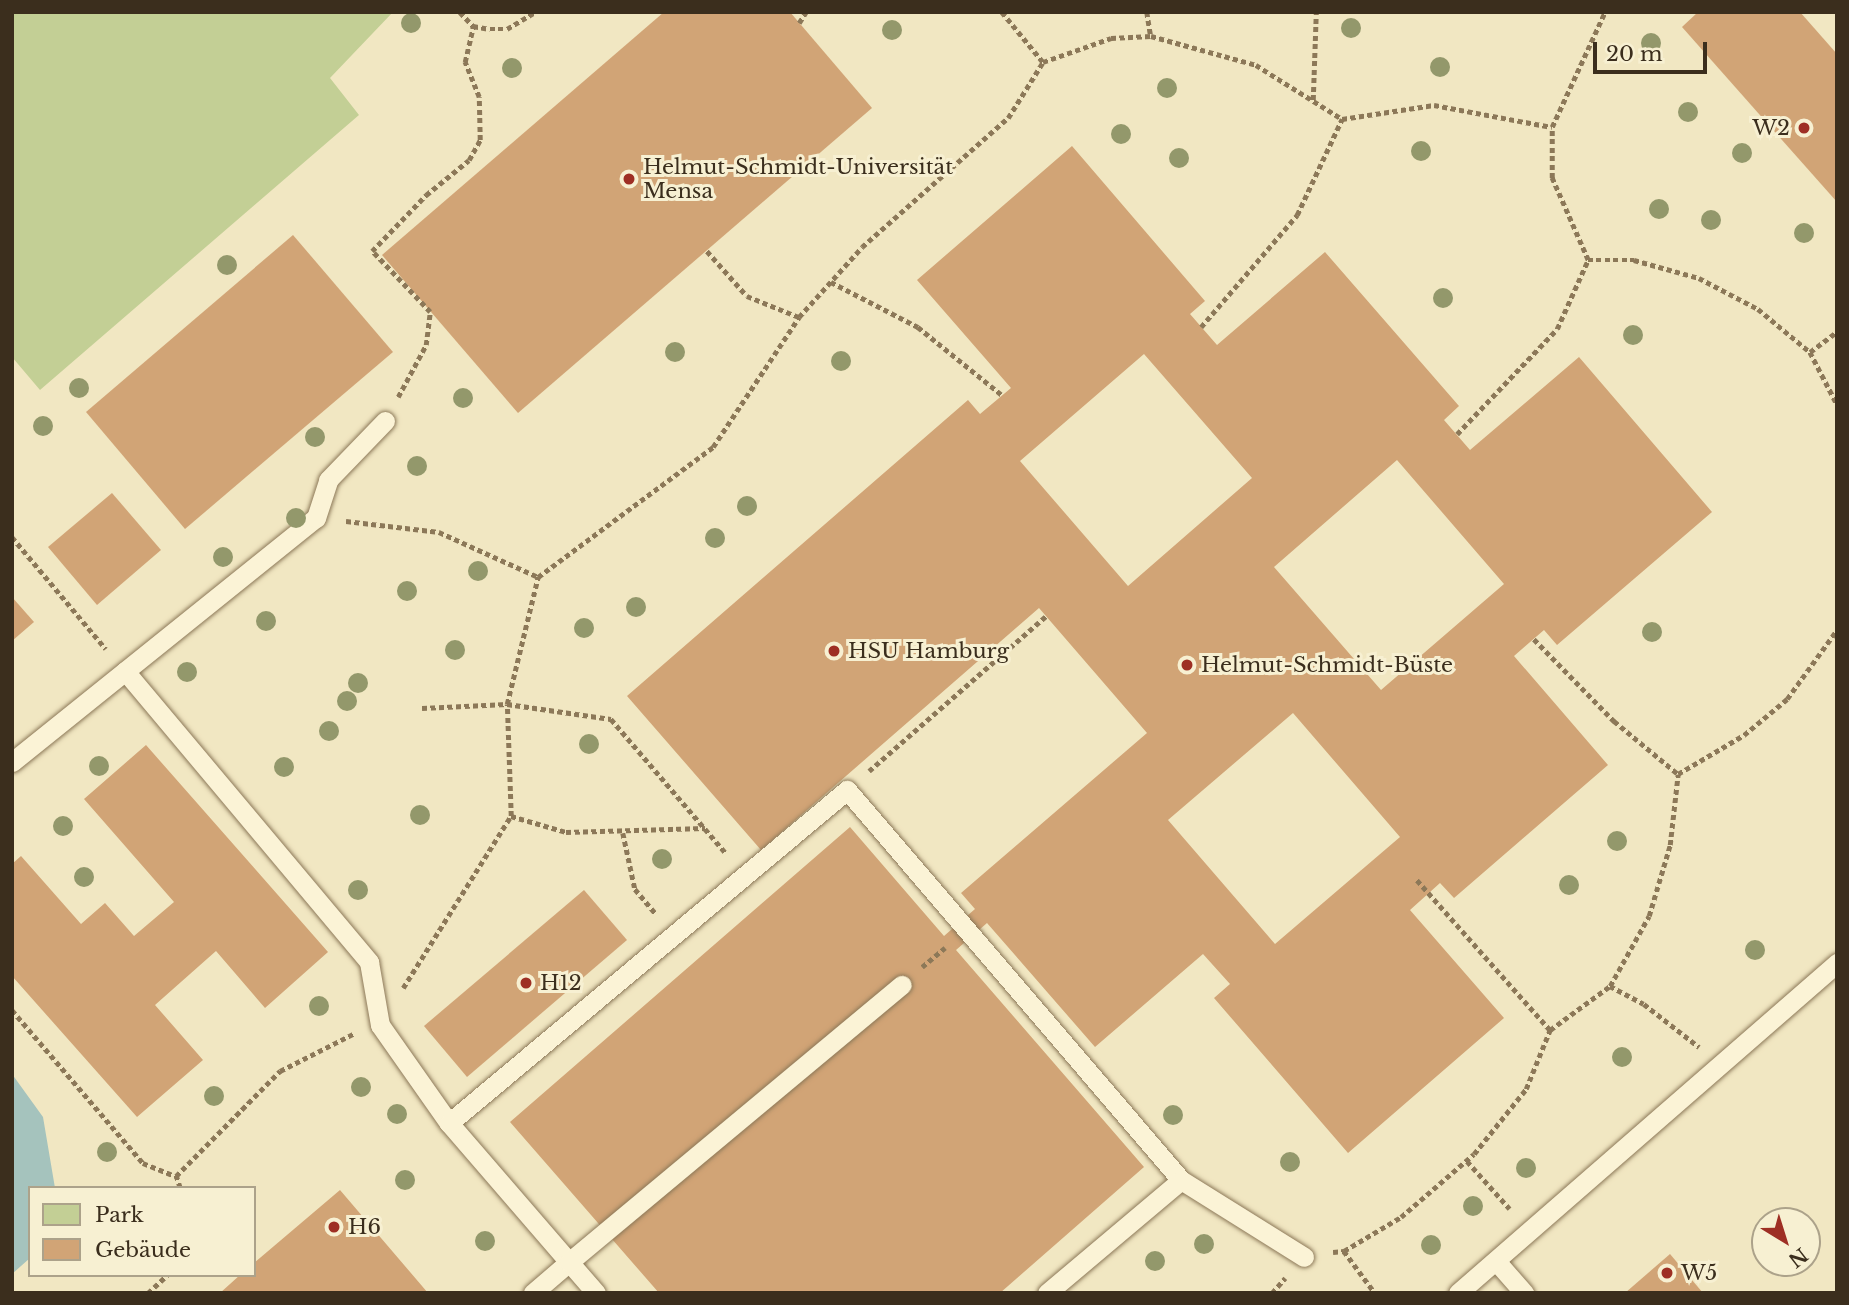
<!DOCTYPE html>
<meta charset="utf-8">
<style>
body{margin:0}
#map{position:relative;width:1849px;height:1305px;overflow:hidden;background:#f1e7c2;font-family:"Libre Baskerville",serif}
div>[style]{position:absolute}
.green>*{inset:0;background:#c3cf95}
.water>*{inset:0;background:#a5c3bd}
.building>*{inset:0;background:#d1a476}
.path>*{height:4.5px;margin-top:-2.25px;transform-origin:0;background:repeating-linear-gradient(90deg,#8c7858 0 5px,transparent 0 8.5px)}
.roads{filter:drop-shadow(0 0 2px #8c7858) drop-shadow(0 0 2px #8c7858)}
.lane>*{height:19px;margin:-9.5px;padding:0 9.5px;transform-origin:9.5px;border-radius:9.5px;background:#fbf3d6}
.trees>*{width:20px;height:20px;margin:-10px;border-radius:50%;background:#93986b}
.dots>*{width:19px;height:19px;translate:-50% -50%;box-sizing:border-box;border:4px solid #f7f0d2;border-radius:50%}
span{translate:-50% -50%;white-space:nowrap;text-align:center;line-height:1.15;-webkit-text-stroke:6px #f7f0d2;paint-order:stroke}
.poi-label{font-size:21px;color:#3b2e1d}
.right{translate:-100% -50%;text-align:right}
.left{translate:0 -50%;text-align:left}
.frame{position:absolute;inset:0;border:14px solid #3b2e1d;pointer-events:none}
.legend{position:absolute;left:28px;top:1186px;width:228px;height:91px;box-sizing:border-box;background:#f7f0d2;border:2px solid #aca28a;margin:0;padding:9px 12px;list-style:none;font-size:21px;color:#3b2e1d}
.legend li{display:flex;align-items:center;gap:14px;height:35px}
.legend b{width:35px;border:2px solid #aca28a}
.north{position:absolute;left:1751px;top:1207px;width:70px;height:70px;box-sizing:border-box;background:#f7f0d2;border:2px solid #aca28a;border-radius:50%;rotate:142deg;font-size:19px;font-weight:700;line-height:28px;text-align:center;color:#3b2e1d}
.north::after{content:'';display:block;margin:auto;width:24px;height:32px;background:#9e2f24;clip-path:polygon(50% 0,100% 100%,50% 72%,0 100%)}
.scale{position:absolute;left:1593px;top:42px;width:114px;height:32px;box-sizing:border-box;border:4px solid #3b2e1d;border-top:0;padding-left:9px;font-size:21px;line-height:24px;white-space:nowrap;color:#3b2e1d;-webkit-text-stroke:5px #f7f0d2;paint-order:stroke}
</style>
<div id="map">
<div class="green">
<i style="clip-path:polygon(12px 12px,393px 12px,330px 78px,359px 115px,40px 390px,12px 357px)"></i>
</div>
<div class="water">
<i style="clip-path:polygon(12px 1074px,43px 1117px,55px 1188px,30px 1188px,30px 1258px,12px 1274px)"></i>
</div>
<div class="building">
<i style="clip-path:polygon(664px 12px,790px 12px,872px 108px,518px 413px,382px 255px)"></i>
<i style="clip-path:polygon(1698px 12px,1800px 12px,1837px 54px,1837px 202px,1682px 27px)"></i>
<i style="clip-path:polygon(evenodd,1072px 146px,1205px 301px,1190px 314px,1217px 345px,1325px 252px,1459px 406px,1444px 420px,1470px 450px,1579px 357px,1712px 512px,1557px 645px,1544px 630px,1514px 656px,1608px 765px,1454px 898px,1440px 883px,1410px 910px,1504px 1018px,1348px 1153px,1214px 998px,1230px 984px,1203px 954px,1095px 1047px,987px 923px,956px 950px,1144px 1167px,1000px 1293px,659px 1293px,510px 1122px,850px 827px,944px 936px,975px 909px,961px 893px,1147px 733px,1039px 608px,761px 850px,627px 696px,968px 400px,980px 414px,1011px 388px,917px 280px,1072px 146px,1144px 354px,1252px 478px,1128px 586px,1020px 461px,1144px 354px,1072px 146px,1397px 460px,1504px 584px,1381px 690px,1274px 567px,1397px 460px,1072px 146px,1293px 713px,1400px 837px,1275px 944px,1168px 820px,1293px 713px)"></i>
<i style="clip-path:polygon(293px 235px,393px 352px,185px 529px,86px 412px)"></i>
<i style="clip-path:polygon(112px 493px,161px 550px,97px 605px,48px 547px)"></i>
<i style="clip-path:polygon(12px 597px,34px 622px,12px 641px)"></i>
<i style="clip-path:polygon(146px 745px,328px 952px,265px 1008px,216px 951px,155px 1005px,203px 1060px,137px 1117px,12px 976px,12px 864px,21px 856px,81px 924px,105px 903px,134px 936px,174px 902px,84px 799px)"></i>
<i style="clip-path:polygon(584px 890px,627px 940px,467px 1077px,424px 1026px)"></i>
<i style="clip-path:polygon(340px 1190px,428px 1293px,220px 1293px,240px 1275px,254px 1275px,254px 1263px)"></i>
<i style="clip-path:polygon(1670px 1254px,1703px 1293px,1625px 1293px)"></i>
</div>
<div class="path">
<i style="left:460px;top:12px;width:19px;rotate:47deg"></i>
<i style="left:473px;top:26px;width:17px;rotate:10deg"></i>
<i style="left:490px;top:29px;width:17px"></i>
<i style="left:507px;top:29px;width:33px;rotate:-31deg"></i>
<i style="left:1002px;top:12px;width:65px;rotate:50.6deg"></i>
<i style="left:1043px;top:62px;width:72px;rotate:-19.4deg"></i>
<i style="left:1111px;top:38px;width:40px;rotate:-2.9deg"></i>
<i style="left:1151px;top:36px;width:109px;rotate:15.4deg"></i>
<i style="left:1256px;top:65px;width:102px;rotate:32.1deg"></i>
<i style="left:1342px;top:119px;width:93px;rotate:-8.7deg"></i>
<i style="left:1434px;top:105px;width:120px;rotate:10.6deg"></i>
<i style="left:1147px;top:12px;width:24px;rotate:81deg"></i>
<i style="left:799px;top:23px;width:13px;rotate:-58deg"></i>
<i style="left:1313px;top:100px;width:88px;rotate:-88deg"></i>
<i style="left:707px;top:251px;width:60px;rotate:48.4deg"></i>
<i style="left:747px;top:296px;width:56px;rotate:22deg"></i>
<i style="left:1588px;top:260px;width:46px"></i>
<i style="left:1634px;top:260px;width:67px;rotate:15.5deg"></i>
<i style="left:1699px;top:278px;width:67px;rotate:27.7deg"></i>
<i style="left:1758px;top:309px;width:67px;rotate:39.6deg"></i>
<i style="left:1810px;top:352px;width:59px;rotate:62.6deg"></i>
<i style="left:831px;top:282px;width:98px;rotate:27.3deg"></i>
<i style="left:918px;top:327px;width:108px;rotate:39deg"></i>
<i style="left:1201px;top:327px;width:148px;rotate:-49.4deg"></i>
<i style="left:1297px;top:215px;width:106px;rotate:-64.9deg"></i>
<i style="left:1810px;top:352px;width:34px;rotate:-37deg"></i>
<i style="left:398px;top:397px;width:59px;rotate:-61.7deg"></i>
<i style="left:426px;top:345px;width:33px;rotate:-83deg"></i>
<i style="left:430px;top:312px;width:84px;rotate:-133.6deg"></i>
<i style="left:372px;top:251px;width:78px;rotate:-46deg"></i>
<i style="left:426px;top:195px;width:55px;rotate:-39.1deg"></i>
<i style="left:469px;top:160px;width:23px;rotate:-61deg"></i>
<i style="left:480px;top:140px;width:43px;rotate:-91.3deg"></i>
<i style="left:479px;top:97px;width:38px;rotate:-112deg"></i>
<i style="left:465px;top:62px;width:37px;rotate:-77deg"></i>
<i style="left:1457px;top:434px;width:145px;rotate:-46.4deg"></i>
<i style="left:1557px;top:329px;width:76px;rotate:-65.8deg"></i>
<i style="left:1588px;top:260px;width:90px;rotate:-113.7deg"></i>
<i style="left:1552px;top:178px;width:51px;rotate:-90deg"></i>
<i style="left:1552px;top:127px;width:127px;rotate:-65.3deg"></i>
<i style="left:346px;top:521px;width:94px;rotate:6.7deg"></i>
<i style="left:439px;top:532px;width:109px;rotate:24.4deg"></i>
<i style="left:12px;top:537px;width:146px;rotate:50deg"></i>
<i style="left:1534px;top:639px;width:115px;rotate:45.7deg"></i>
<i style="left:1614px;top:721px;width:83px;rotate:39.6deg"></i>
<i style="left:422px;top:708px;width:85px;rotate:-2.7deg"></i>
<i style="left:507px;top:704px;width:105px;rotate:8.2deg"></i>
<i style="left:611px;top:719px;width:177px;rotate:49.4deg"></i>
<i style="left:869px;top:771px;width:235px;rotate:-41.2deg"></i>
<i style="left:511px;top:816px;width:57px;rotate:16.2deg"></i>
<i style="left:566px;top:832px;width:139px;rotate:-1.6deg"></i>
<i style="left:623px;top:833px;width:57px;rotate:77.9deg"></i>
<i style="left:635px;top:889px;width:33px;rotate:50deg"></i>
<i style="left:1417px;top:880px;width:200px;rotate:48.4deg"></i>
<i style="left:1550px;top:1030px;width:74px;rotate:-36.3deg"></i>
<i style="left:1610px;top:986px;width:38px;rotate:28deg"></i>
<i style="left:1644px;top:1004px;width:70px;rotate:38deg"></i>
<i style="left:922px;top:967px;width:30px;rotate:-40deg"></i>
<i style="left:1610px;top:986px;width:80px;rotate:-60.9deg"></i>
<i style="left:1649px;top:916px;width:74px;rotate:-73.5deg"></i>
<i style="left:1670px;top:845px;width:71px;rotate:-83.6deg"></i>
<i style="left:1678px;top:774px;width:77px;rotate:-30.6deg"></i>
<i style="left:1744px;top:735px;width:56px;rotate:-39.9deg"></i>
<i style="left:1787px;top:699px;width:85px;rotate:-54.1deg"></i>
<i style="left:403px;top:988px;width:203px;rotate:-57.9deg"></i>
<i style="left:511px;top:816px;width:112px;rotate:-92deg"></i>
<i style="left:507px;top:704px;width:131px;rotate:-76.3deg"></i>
<i style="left:538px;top:577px;width:218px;rotate:-36.6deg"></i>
<i style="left:713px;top:447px;width:156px;rotate:-56.5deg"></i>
<i style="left:799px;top:317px;width:94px;rotate:-48deg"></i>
<i style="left:862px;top:247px;width:195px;rotate:-41.5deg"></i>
<i style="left:1008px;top:118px;width:66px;rotate:-58deg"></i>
<i style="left:12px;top:1010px;width:201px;rotate:49.4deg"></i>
<i style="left:143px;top:1163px;width:35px;rotate:22deg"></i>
<i style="left:1467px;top:1161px;width:64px;rotate:48.1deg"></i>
<i style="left:180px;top:1188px;width:13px;rotate:-108deg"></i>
<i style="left:176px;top:1176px;width:148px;rotate:-45.3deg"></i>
<i style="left:280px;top:1071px;width:82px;rotate:-26.9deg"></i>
<i style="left:1344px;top:1251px;width:52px;rotate:53.6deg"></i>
<i style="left:1333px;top:1252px;width:11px;rotate:-5deg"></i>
<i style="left:1344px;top:1251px;width:66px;rotate:-30.8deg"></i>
<i style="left:1401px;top:1217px;width:96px;rotate:-40.8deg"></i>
<i style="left:1474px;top:1154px;width:83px;rotate:-51.3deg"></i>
<i style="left:1526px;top:1089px;width:64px;rotate:-67.9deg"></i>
<i style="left:148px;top:1293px;width:26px;rotate:-43deg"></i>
<i style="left:1272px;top:1293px;width:20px;rotate:-49deg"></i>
</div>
<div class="roads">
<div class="lane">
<i style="left:125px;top:671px;width:380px;rotate:50deg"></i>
<i style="left:369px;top:962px;width:64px;rotate:80.1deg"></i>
<i style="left:380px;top:1025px;width:120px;rotate:54.9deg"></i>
<i style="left:449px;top:1123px;width:184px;rotate:49.2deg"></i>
<i style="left:569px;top:1262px;width:48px;rotate:139.3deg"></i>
<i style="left:12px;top:762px;width:390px;rotate:-38.8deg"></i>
<i style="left:316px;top:518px;width:40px;rotate:-72deg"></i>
<i style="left:328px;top:480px;width:82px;rotate:-46deg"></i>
<i style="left:449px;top:1123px;width:519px;rotate:-39.92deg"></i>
<i style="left:847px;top:790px;width:513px;rotate:49.42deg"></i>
<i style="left:1181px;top:1180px;width:145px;rotate:32deg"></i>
<i style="left:1496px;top:1261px;width:43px;rotate:48.8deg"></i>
<i style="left:596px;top:1293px;width:41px;rotate:-131.1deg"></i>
<i style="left:569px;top:1262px;width:433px;rotate:-39.8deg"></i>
<i style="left:1047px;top:1293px;width:175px;rotate:-40.1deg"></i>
<i style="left:1458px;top:1293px;width:503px;rotate:-41.05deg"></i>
</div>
</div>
<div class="trees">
<i style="left:411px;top:23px"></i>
<i style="left:1351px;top:28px"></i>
<i style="left:892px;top:30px"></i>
<i style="left:1651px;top:43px"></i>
<i style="left:1440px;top:67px"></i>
<i style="left:512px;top:68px"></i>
<i style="left:1167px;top:88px"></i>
<i style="left:1688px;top:112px"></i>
<i style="left:1121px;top:134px"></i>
<i style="left:1421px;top:151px"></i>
<i style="left:1742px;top:153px"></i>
<i style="left:1179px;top:158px"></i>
<i style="left:1659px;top:209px"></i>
<i style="left:1711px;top:220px"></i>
<i style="left:1804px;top:233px"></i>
<i style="left:227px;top:265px"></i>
<i style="left:1443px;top:298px"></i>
<i style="left:1633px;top:335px"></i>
<i style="left:675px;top:352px"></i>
<i style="left:841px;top:361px"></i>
<i style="left:79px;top:388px"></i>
<i style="left:463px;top:398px"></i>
<i style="left:43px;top:426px"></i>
<i style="left:315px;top:437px"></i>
<i style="left:417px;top:466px"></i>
<i style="left:747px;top:506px"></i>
<i style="left:296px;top:518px"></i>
<i style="left:715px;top:538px"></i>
<i style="left:223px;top:557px"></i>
<i style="left:478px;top:571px"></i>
<i style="left:407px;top:591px"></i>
<i style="left:636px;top:607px"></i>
<i style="left:266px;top:621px"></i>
<i style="left:584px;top:628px"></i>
<i style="left:1652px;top:632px"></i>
<i style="left:455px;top:650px"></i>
<i style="left:187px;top:672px"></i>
<i style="left:358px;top:683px"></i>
<i style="left:347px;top:701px"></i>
<i style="left:329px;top:731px"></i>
<i style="left:589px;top:744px"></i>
<i style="left:99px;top:766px"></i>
<i style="left:284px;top:767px"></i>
<i style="left:420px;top:815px"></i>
<i style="left:63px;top:826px"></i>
<i style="left:1617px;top:841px"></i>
<i style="left:662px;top:859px"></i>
<i style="left:84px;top:877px"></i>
<i style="left:1569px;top:885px"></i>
<i style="left:358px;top:890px"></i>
<i style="left:1755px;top:950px"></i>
<i style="left:319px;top:1006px"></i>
<i style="left:1622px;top:1057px"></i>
<i style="left:361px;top:1087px"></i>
<i style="left:214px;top:1096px"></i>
<i style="left:397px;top:1114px"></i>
<i style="left:1173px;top:1115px"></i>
<i style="left:107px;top:1152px"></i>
<i style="left:1290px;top:1162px"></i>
<i style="left:1526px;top:1168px"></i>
<i style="left:405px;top:1180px"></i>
<i style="left:1473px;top:1206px"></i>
<i style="left:485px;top:1241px"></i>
<i style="left:1204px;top:1244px"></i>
<i style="left:1431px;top:1245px"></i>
<i style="left:1155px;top:1261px"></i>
</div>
<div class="dots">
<i style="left:1804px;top:128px;background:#9e2f24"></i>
<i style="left:629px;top:179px;background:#9e2f24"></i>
<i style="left:834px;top:651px;background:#9e2f24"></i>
<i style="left:1187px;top:665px;background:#9e2f24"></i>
<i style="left:526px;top:983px;background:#9e2f24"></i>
<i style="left:334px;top:1227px;background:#9e2f24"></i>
<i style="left:1667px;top:1273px;background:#9e2f24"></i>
</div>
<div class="poi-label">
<span class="right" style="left:1790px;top:128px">W2</span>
<span class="left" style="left:643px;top:179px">Helmut-Schmidt-Universität<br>Mensa</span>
<span class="left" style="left:848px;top:651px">HSU Hamburg</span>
<span class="left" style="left:1201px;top:665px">Helmut-Schmidt-Büste</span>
<span class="left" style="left:540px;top:983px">H12</span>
<span class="left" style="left:348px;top:1227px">H6</span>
<span class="left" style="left:1681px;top:1273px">W5</span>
</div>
<div class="frame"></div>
<ul class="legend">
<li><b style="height:19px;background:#c3cf95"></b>Park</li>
<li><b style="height:19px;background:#d1a476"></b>Gebäude</li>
</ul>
<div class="north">N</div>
<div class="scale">20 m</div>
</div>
